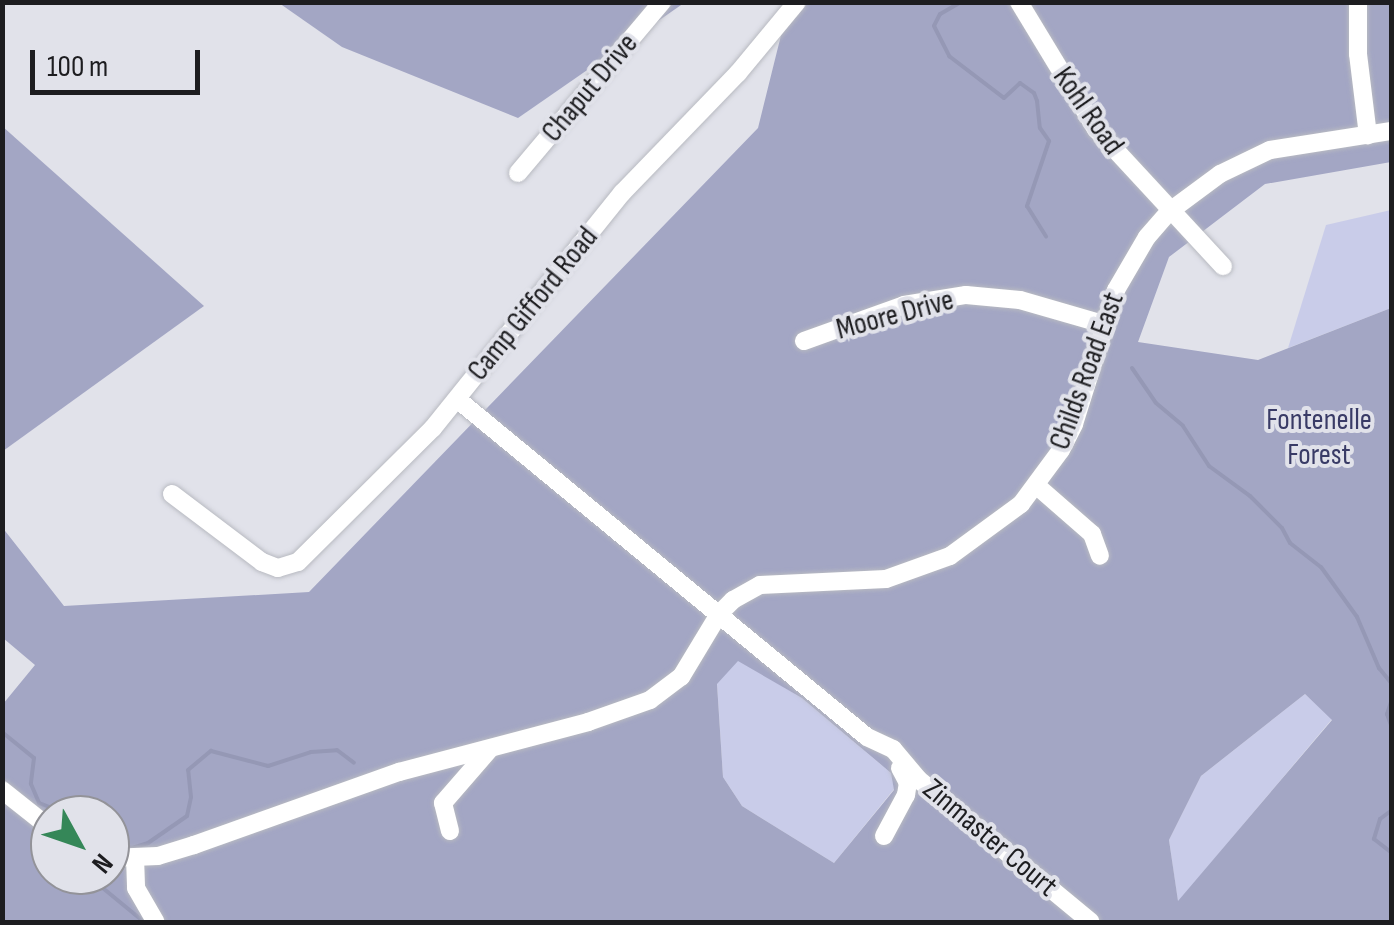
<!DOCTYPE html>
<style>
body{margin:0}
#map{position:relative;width:1394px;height:925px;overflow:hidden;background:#e1e2ea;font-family:"Sofia Sans Condensed",sans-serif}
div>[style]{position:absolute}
.green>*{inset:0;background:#c9cce9}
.forest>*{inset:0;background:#a3a6c4}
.stream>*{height:4px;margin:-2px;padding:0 2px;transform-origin:2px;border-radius:2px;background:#9598b5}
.roads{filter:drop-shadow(0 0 2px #b8bac1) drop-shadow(0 0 2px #b8bac1)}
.minor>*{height:18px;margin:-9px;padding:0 9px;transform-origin:9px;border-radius:9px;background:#fff}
span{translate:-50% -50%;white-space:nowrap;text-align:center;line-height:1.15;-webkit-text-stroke:8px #e1e2ea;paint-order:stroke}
.street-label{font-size:30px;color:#1d1d20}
.park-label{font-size:30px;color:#393b66}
.frame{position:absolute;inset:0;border:5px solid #1d1d20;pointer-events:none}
.north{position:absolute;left:30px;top:795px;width:100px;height:100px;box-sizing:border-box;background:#e1e2ea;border:2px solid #939399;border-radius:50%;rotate:130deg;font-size:28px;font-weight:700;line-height:40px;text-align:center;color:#1d1d20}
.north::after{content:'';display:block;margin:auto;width:35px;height:45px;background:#358758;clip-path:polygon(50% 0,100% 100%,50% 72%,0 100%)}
.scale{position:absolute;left:30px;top:50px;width:170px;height:45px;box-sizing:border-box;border:5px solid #1d1d20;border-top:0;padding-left:12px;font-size:30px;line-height:35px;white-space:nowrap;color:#1d1d20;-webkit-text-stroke:8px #e1e2ea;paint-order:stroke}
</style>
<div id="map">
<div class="green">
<i style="clip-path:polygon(1391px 210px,1391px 308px,1288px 348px,1326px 225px)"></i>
<i style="clip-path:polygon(738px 660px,802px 698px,891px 773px,894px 789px,834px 863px,742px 806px,723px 777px,717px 683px)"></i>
<i style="clip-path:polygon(1305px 694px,1332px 719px,1178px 902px,1169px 840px,1201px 776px)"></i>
</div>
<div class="forest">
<i style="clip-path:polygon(279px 3px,684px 3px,518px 118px,342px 47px)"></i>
<i style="clip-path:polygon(evenodd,789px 3px,1391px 3px,1391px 162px,1265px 184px,1169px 257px,1138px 342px,1258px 360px,1391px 308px,1391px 922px,3px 922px,3px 704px,35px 665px,3px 638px,2px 527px,64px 606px,309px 592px,758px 128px,789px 3px,738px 661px,802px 698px,891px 773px,894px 790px,834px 863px,742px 806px,723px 777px,717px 684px,738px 661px,789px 3px,1305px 694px,1332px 720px,1178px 901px,1169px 840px,1201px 776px,1305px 694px,789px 3px,50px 815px,110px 815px,110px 875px,50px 875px,50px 815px)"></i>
<i style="clip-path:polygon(2px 126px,204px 306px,3px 451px,2px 451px)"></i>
</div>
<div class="stream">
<i style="left:961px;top:2px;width:24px;rotate:150deg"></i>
<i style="left:940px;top:14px;width:13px;rotate:117deg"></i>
<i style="left:934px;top:26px;width:34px;rotate:63deg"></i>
<i style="left:949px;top:56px;width:69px;rotate:37.4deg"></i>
<i style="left:1004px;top:98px;width:22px;rotate:-43deg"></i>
<i style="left:1020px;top:83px;width:17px;rotate:36deg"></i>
<i style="left:1034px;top:93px;width:9px;rotate:69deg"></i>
<i style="left:1037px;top:101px;width:27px;rotate:84deg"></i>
<i style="left:1040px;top:128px;width:16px;rotate:55deg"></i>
<i style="left:1049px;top:141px;width:69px;rotate:108.7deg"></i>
<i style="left:1027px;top:206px;width:36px;rotate:58deg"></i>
<i style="left:1132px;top:368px;width:42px;rotate:55.6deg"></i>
<i style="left:1156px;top:403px;width:35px;rotate:40deg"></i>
<i style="left:1183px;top:426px;width:48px;rotate:57deg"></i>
<i style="left:1209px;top:466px;width:51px;rotate:36.2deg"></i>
<i style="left:1250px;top:496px;width:45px;rotate:45deg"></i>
<i style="left:1282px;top:528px;width:17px;rotate:62deg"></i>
<i style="left:1290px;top:543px;width:39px;rotate:38deg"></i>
<i style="left:1321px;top:567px;width:62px;rotate:54.2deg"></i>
<i style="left:1357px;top:617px;width:56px;rotate:66.7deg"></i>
<i style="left:1379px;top:668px;width:21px;rotate:51deg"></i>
<i style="left:1392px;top:699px;width:16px;rotate:108deg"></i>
<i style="left:1387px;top:714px;width:15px;rotate:70deg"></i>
<i style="left:2px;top:732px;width:41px;rotate:39.1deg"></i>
<i style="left:34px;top:758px;width:26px;rotate:97deg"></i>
<i style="left:31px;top:784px;width:21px;rotate:67deg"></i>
<i style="left:39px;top:803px;width:33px;rotate:21deg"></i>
<i style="left:1392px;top:810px;width:15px;rotate:143deg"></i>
<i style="left:1380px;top:819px;width:21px;rotate:107deg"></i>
<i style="left:1374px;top:839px;width:23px;rotate:38deg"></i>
<i style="left:110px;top:844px;width:22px;rotate:10deg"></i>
<i style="left:132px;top:848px;width:17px;rotate:-17deg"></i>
<i style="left:148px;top:843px;width:47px;rotate:-34.7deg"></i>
<i style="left:187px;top:816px;width:19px;rotate:-78deg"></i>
<i style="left:191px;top:797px;width:27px;rotate:-96deg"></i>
<i style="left:188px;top:770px;width:30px;rotate:-40deg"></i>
<i style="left:211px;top:751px;width:59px;rotate:14.7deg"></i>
<i style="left:268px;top:766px;width:45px;rotate:-18deg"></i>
<i style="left:311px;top:752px;width:26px;rotate:-4deg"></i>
<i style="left:337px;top:750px;width:21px;rotate:37deg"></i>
<i style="left:87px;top:875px;width:74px;rotate:39.5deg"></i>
</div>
<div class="roads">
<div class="minor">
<i style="left:1019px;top:2px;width:149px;rotate:58.8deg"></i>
<i style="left:1096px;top:129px;width:187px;rotate:47.2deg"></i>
<i style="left:1358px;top:2px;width:52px;rotate:90deg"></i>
<i style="left:1358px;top:54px;width:82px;rotate:83deg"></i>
<i style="left:518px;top:173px;width:224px;rotate:-49.9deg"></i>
<i style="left:804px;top:341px;width:106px;rotate:-19.8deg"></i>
<i style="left:904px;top:305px;width:63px;rotate:-9.2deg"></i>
<i style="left:966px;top:295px;width:54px;rotate:5.3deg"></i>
<i style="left:1020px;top:300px;width:86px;rotate:16.1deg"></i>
<i style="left:457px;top:399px;width:531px;rotate:39.5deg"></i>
<i style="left:867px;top:737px;width:29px;rotate:25deg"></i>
<i style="left:1037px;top:486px;width:73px;rotate:41.1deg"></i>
<i style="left:1092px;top:534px;width:23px;rotate:70deg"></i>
<i style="left:172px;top:494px;width:113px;rotate:37.1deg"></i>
<i style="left:262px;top:562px;width:17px;rotate:21deg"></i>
<i style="left:278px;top:568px;width:21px;rotate:-17deg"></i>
<i style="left:298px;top:562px;width:190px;rotate:-44.8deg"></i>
<i style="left:433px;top:428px;width:302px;rotate:-51.2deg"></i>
<i style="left:622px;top:193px;width:167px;rotate:-46deg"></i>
<i style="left:738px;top:73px;width:92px;rotate:-50.3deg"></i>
<i style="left:893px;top:749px;width:39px;rotate:50deg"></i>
<i style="left:918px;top:779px;width:224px;rotate:39.6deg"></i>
<i style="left:2px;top:790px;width:61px;rotate:38.4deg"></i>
<i style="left:450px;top:831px;width:29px;rotate:-104deg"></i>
<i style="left:443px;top:803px;width:72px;rotate:-49deg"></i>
<i style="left:884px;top:836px;width:47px;rotate:-61.8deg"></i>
<i style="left:906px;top:795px;width:12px;rotate:-81deg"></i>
<i style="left:908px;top:783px;width:17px;rotate:-118deg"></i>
<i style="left:135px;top:857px;width:31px;rotate:88deg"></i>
<i style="left:136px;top:888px;width:39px;rotate:60deg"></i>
<i style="left:110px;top:858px;width:48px;rotate:-2.4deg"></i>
<i style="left:158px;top:856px;width:38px;rotate:-17deg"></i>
<i style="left:194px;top:845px;width:218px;rotate:-19.6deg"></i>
<i style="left:399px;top:772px;width:196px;rotate:-14.8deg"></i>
<i style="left:588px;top:722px;width:66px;rotate:-19.5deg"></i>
<i style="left:650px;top:700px;width:39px;rotate:-37deg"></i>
<i style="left:681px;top:677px;width:74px;rotate:-58.9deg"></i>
<i style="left:719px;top:614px;width:20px;rotate:-45deg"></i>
<i style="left:733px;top:600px;width:31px;rotate:-29deg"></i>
<i style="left:760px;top:585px;width:126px;rotate:-2.7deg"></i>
<i style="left:886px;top:579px;width:68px;rotate:-19.8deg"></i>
<i style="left:950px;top:556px;width:88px;rotate:-36.2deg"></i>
<i style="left:1021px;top:504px;width:67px;rotate:-53.5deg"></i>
<i style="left:1061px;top:450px;width:29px;rotate:-63deg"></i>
<i style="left:1074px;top:424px;width:140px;rotate:-72.6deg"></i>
<i style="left:1116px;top:290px;width:61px;rotate:-59.7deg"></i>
<i style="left:1147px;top:237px;width:35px;rotate:-49deg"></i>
<i style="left:1170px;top:211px;width:62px;rotate:-36.5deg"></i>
<i style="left:1220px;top:174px;width:55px;rotate:-25.6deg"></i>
<i style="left:1270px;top:150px;width:123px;rotate:-8.9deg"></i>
</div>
</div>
<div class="street-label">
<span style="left:590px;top:88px;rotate:-50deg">Chaput Drive</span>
<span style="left:1088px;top:111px;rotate:55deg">Kohl Road</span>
<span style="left:533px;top:304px;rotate:-51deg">Camp Gifford Road</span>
<span style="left:895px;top:315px;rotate:-15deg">Moore Drive</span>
<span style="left:1087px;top:371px;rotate:-70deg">Childs Road East</span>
<span style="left:990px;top:838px;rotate:40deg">Zinmaster Court</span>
</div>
<div class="park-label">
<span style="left:1319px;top:437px">Fontenelle<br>Forest</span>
</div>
<div class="frame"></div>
<div class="north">N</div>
<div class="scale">100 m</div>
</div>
